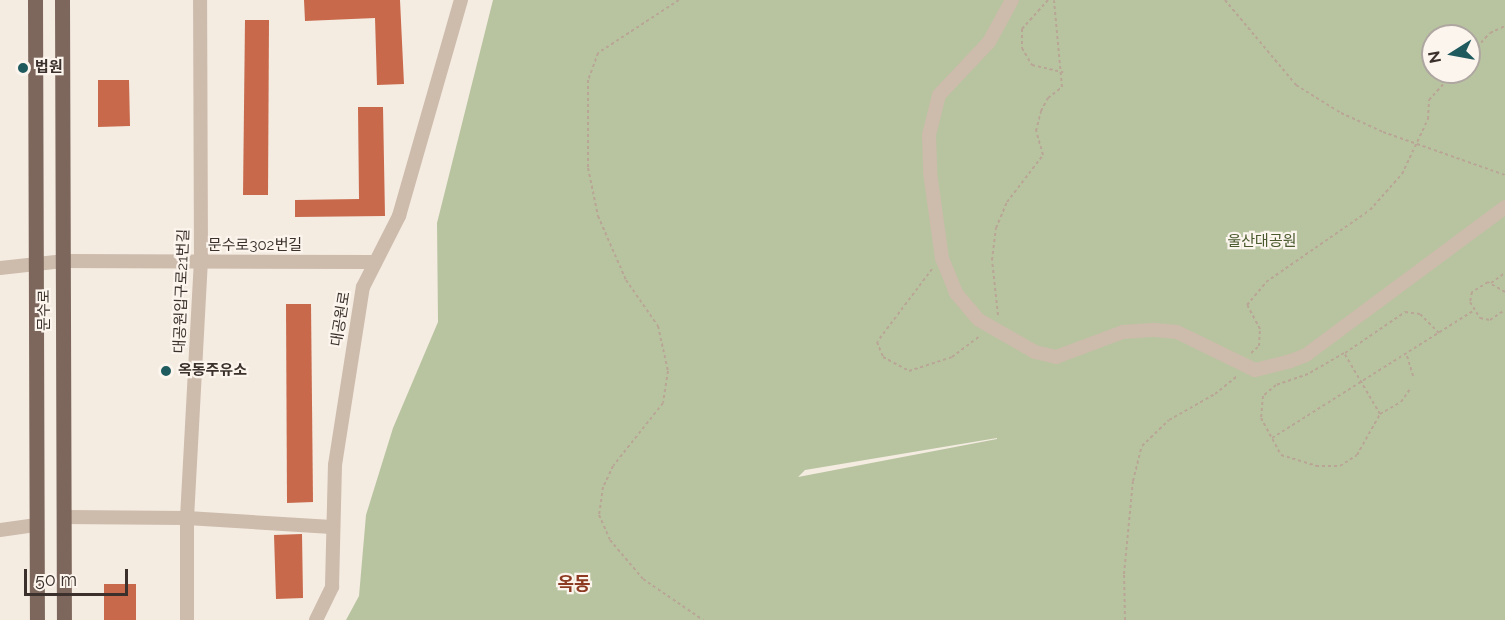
<!DOCTYPE html>
<meta charset="utf-8">
<style>
body{margin:0}
#map{position:relative;width:1505px;height:620px;overflow:hidden;background:#f4ebe1;font-family:Raleway,"Noto Sans KR",sans-serif}
div>[style]{position:absolute}
.green>*{inset:0;background:#b8c4a0}
.building>*{inset:0;background:#c8694b}
.path>*{height:2px;margin-top:-1px;transform-origin:0;background:repeating-linear-gradient(90deg,#b9a596 0 3px,transparent 0 6px)}
.minor>*{height:14px;margin:-7px;padding:0 7px;transform-origin:7px;border-radius:7px;background:#cdbbac}
.major>*{height:15px;margin:-7.5px;padding:0 7.5px;transform-origin:7.5px;border-radius:7.5px;background:#7d675c}
.dots>*{width:16px;height:16px;translate:-50% -50%;box-sizing:border-box;border:3px solid #fbf5ee;border-radius:50%}
span{translate:-50% -50%;white-space:nowrap;text-align:center;line-height:1.15;-webkit-text-stroke:4.5px #fbf5ee;paint-order:stroke}
.poi-label{font-size:15px;color:#3b302b;font-weight:700}
.left{translate:0 -50%;text-align:left}
.park-label{font-size:15px;color:#4a5a2e}
.street-label{font-size:15px;color:#3b302b}
.quarter-label{font-size:18px;color:#8c3b22;font-weight:700}
.north{position:absolute;left:1421px;top:24px;width:60px;height:60px;box-sizing:border-box;background:#fbf5ee;border:2px solid #aea6a0;border-radius:50%;rotate:259deg;font-size:16px;font-weight:700;line-height:24px;text-align:center;color:#3b302b}
.north::after{content:'';display:block;margin:auto;width:21px;height:27px;background:#1f5a5e;clip-path:polygon(50% 0,100% 100%,50% 72%,0 100%)}
.scale{position:absolute;left:24px;top:569px;width:104px;height:27px;box-sizing:border-box;border:3px solid #3b302b;border-top:0;padding-left:8px;font-size:18px;line-height:21px;white-space:nowrap;color:#3b302b;-webkit-text-stroke:4px #fbf5ee;paint-order:stroke}
</style>
<div id="map">
<div class="green">
<i style="clip-path:polygon(evenodd,493px 0,1505px 0,1505px 620px,346px 620px,359px 596px,366px 515px,393px 428px,438px 322px,437px 223px,493px 0,1433px 36px,1469px 36px,1469px 72px,1433px 72px,1433px 36px,493px 0,997px 438px,997px 439px,798px 477px,805px 470px,997px 438px)"></i>
</div>
<div class="building">
<i style="clip-path:polygon(304px 0,400px 0,404px 84px,377px 85px,375px 18px,305px 21px)"></i>
<i style="clip-path:polygon(245px 20px,269px 20px,268px 195px,243px 195px)"></i>
<i style="clip-path:polygon(98px 80px,129px 80px,130px 126px,98px 127px)"></i>
<i style="clip-path:polygon(358px 107px,383px 107px,385px 216px,295px 217px,295px 200px,359px 199px)"></i>
<i style="clip-path:polygon(286px 304px,311px 304px,313px 502px,287px 503px)"></i>
<i style="clip-path:polygon(302px 534px,303px 598px,276px 599px,274px 535px)"></i>
<i style="clip-path:polygon(104px 584px,136px 584px,136px 620px,104px 620px)"></i>
</div>
<div class="path">
<i style="left:679px;top:0;width:97px;rotate:146.8deg"></i>
<i style="left:598px;top:53px;width:29px;rotate:110deg"></i>
<i style="left:588px;top:80px;width:88px;rotate:90deg"></i>
<i style="left:588px;top:168px;width:49px;rotate:78.2deg"></i>
<i style="left:598px;top:216px;width:70px;rotate:66.4deg"></i>
<i style="left:626px;top:280px;width:56px;rotate:55.2deg"></i>
<i style="left:658px;top:326px;width:46px;rotate:77.5deg"></i>
<i style="left:668px;top:371px;width:32px;rotate:99deg"></i>
<i style="left:663px;top:403px;width:80px;rotate:128.4deg"></i>
<i style="left:613px;top:466px;width:23px;rotate:115deg"></i>
<i style="left:603px;top:487px;width:28px;rotate:98deg"></i>
<i style="left:599px;top:515px;width:27px;rotate:66deg"></i>
<i style="left:610px;top:540px;width:51px;rotate:49.8deg"></i>
<i style="left:643px;top:579px;width:73px;rotate:34.3deg"></i>
<i style="left:1048px;top:0;width:39px;rotate:132deg"></i>
<i style="left:1022px;top:29px;width:19px;rotate:90deg"></i>
<i style="left:1022px;top:48px;width:20px;rotate:60deg"></i>
<i style="left:1032px;top:65px;width:32px;rotate:13deg"></i>
<i style="left:1225px;top:0;width:111px;rotate:50.1deg"></i>
<i style="left:1296px;top:85px;width:53px;rotate:31.9deg"></i>
<i style="left:1341px;top:113px;width:46px;rotate:24.3deg"></i>
<i style="left:1383px;top:132px;width:129px;rotate:19.4deg"></i>
<i style="left:1469px;top:56px;width:31px;rotate:-48deg"></i>
<i style="left:1490px;top:33px;width:17px;rotate:-25deg"></i>
<i style="left:932px;top:269px;width:91px;rotate:127deg"></i>
<i style="left:877px;top:342px;width:16px;rotate:68deg"></i>
<i style="left:883px;top:357px;width:30px;rotate:28deg"></i>
<i style="left:909px;top:371px;width:45px;rotate:-18deg"></i>
<i style="left:952px;top:357px;width:34px;rotate:-37deg"></i>
<i style="left:1491px;top:283px;width:17px;rotate:-36deg"></i>
<i style="left:1505px;top:292px;width:20px;rotate:-150deg"></i>
<i style="left:1488px;top:282px;width:19px;rotate:148deg"></i>
<i style="left:1472px;top:292px;width:10px;rotate:101deg"></i>
<i style="left:1470px;top:302px;width:19px;rotate:58deg"></i>
<i style="left:1480px;top:318px;width:10px;rotate:11deg"></i>
<i style="left:1490px;top:320px;width:18px;rotate:-34deg"></i>
<i style="left:998px;top:315px;width:55px;rotate:-96.2deg"></i>
<i style="left:992px;top:260px;width:32px;rotate:-83deg"></i>
<i style="left:996px;top:228px;width:28px;rotate:-67deg"></i>
<i style="left:1007px;top:202px;width:59px;rotate:-52.5deg"></i>
<i style="left:1043px;top:155px;width:25px;rotate:-106deg"></i>
<i style="left:1036px;top:131px;width:21px;rotate:-76deg"></i>
<i style="left:1041px;top:111px;width:15px;rotate:-62deg"></i>
<i style="left:1048px;top:98px;width:18px;rotate:-38deg"></i>
<i style="left:1062px;top:87px;width:87px;rotate:-95.3deg"></i>
<i style="left:1251px;top:353px;width:11px;rotate:-41deg"></i>
<i style="left:1259px;top:346px;width:17px;rotate:-87deg"></i>
<i style="left:1260px;top:329px;width:27px;rotate:-118deg"></i>
<i style="left:1247px;top:305px;width:30px;rotate:-50deg"></i>
<i style="left:1266px;top:282px;width:126px;rotate:-34.7deg"></i>
<i style="left:1370px;top:210px;width:48px;rotate:-48.4deg"></i>
<i style="left:1402px;top:174px;width:61px;rotate:-64.7deg"></i>
<i style="left:1428px;top:119px;width:19px;rotate:-87deg"></i>
<i style="left:1429px;top:100px;width:38px;rotate:-48deg"></i>
<i style="left:1345px;top:353px;width:73px;rotate:-34.3deg"></i>
<i style="left:1405px;top:312px;width:15px;rotate:8deg"></i>
<i style="left:1420px;top:314px;width:27px;rotate:45deg"></i>
<i style="left:1407px;top:356px;width:21px;rotate:73deg"></i>
<i style="left:1380px;top:414px;width:71px;rotate:-120.5deg"></i>
<i style="left:1344px;top:353px;width:42px;rotate:149.7deg"></i>
<i style="left:1308px;top:374px;width:34px;rotate:161deg"></i>
<i style="left:1276px;top:385px;width:17px;rotate:140deg"></i>
<i style="left:1263px;top:396px;width:22px;rotate:95deg"></i>
<i style="left:1261px;top:418px;width:42px;rotate:61.6deg"></i>
<i style="left:1281px;top:455px;width:37px;rotate:17deg"></i>
<i style="left:1316px;top:466px;width:24px"></i>
<i style="left:1340px;top:466px;width:20px;rotate:-33deg"></i>
<i style="left:1357px;top:455px;width:47px;rotate:-60.7deg"></i>
<i style="left:1380px;top:414px;width:24px;rotate:-30deg"></i>
<i style="left:1401px;top:402px;width:16px;rotate:-55deg"></i>
<i style="left:1272px;top:438px;width:238px;rotate:-32.3deg"></i>
<i style="left:1125px;top:620px;width:46px;rotate:-91.2deg"></i>
<i style="left:1124px;top:574px;width:93px;rotate:-84.5deg"></i>
<i style="left:1133px;top:481px;width:36px;rotate:-76deg"></i>
<i style="left:1142px;top:446px;width:37px;rotate:-44deg"></i>
<i style="left:1169px;top:420px;width:53px;rotate:-29.5deg"></i>
<i style="left:1215px;top:394px;width:28px;rotate:-39deg"></i>
</div>
<div class="minor">
<i style="left:1012px;top:0;width:48px;rotate:118.7deg"></i>
<i style="left:989px;top:42px;width:73px;rotate:133.3deg"></i>
<i style="left:939px;top:95px;width:41px;rotate:104deg"></i>
<i style="left:929px;top:135px;width:37px;rotate:88deg"></i>
<i style="left:930px;top:172px;width:87px;rotate:82.1deg"></i>
<i style="left:942px;top:258px;width:38px;rotate:68deg"></i>
<i style="left:956px;top:293px;width:35px;rotate:50deg"></i>
<i style="left:979px;top:320px;width:64px;rotate:29.7deg"></i>
<i style="left:1035px;top:352px;width:22px;rotate:13deg"></i>
<i style="left:1056px;top:357px;width:72px;rotate:-20.5deg"></i>
<i style="left:1123px;top:332px;width:32px;rotate:-4deg"></i>
<i style="left:1155px;top:330px;width:22px;rotate:5deg"></i>
<i style="left:1177px;top:332px;width:87px;rotate:26deg"></i>
<i style="left:1255px;top:370px;width:34px;rotate:-14deg"></i>
<i style="left:1288px;top:362px;width:19px;rotate:-21deg"></i>
<i style="left:1306px;top:355px;width:248px;rotate:-36.6deg"></i>
<i style="left:0;top:268px;width:63px;rotate:-6.3deg"></i>
<i style="left:63px;top:261px;width:312px;rotate:0.2deg"></i>
<i style="left:64px;top:517px;width:123px;rotate:0.5deg"></i>
<i style="left:187px;top:518px;width:145px;rotate:3.6deg"></i>
<i style="left:0;top:530px;width:37px;rotate:-8deg"></i>
<i style="left:187px;top:620px;width:102px;rotate:-90deg"></i>
<i style="left:187px;top:518px;width:256px;rotate:-86.9deg"></i>
<i style="left:201px;top:262px;width:262px;rotate:-90.2deg"></i>
<i style="left:316px;top:620px;width:37px;rotate:-64deg"></i>
<i style="left:332px;top:587px;width:122px;rotate:-88.6deg"></i>
<i style="left:335px;top:465px;width:180px;rotate:-81.1deg"></i>
<i style="left:363px;top:287px;width:80px;rotate:-63.1deg"></i>
<i style="left:399px;top:216px;width:225px;rotate:-74deg"></i>
</div>
<div class="major">
<i style="left:35px;top:0;width:620px;rotate:89.82deg"></i>
<i style="left:62px;top:0;width:620px;rotate:89.82deg"></i>
</div>
<div class="dots">
<i style="left:23px;top:68px;background:#1f5a5e"></i>
<i style="left:166px;top:371px;background:#1f5a5e"></i>
</div>
<div class="poi-label">
<span class="left" style="left:35px;top:68px">법원</span>
<span class="left" style="left:178px;top:371px">옥동주유소</span>
</div>
<div class="park-label">
<span style="left:1262px;top:242px">울산대공원</span>
</div>
<div class="street-label">
<span style="left:255px;top:246px">문수로302번길</span>
<span style="left:182px;top:291px;rotate:-88deg">대공원입구로21번길</span>
<span style="left:45px;top:310px;rotate:-90deg">문수로</span>
<span style="left:341px;top:319px;rotate:-81deg">대공원로</span>
</div>
<div class="quarter-label">
<span style="left:574px;top:584px">옥동</span>
</div>
<div class="north">N</div>
<div class="scale">50 m</div>
</div>
